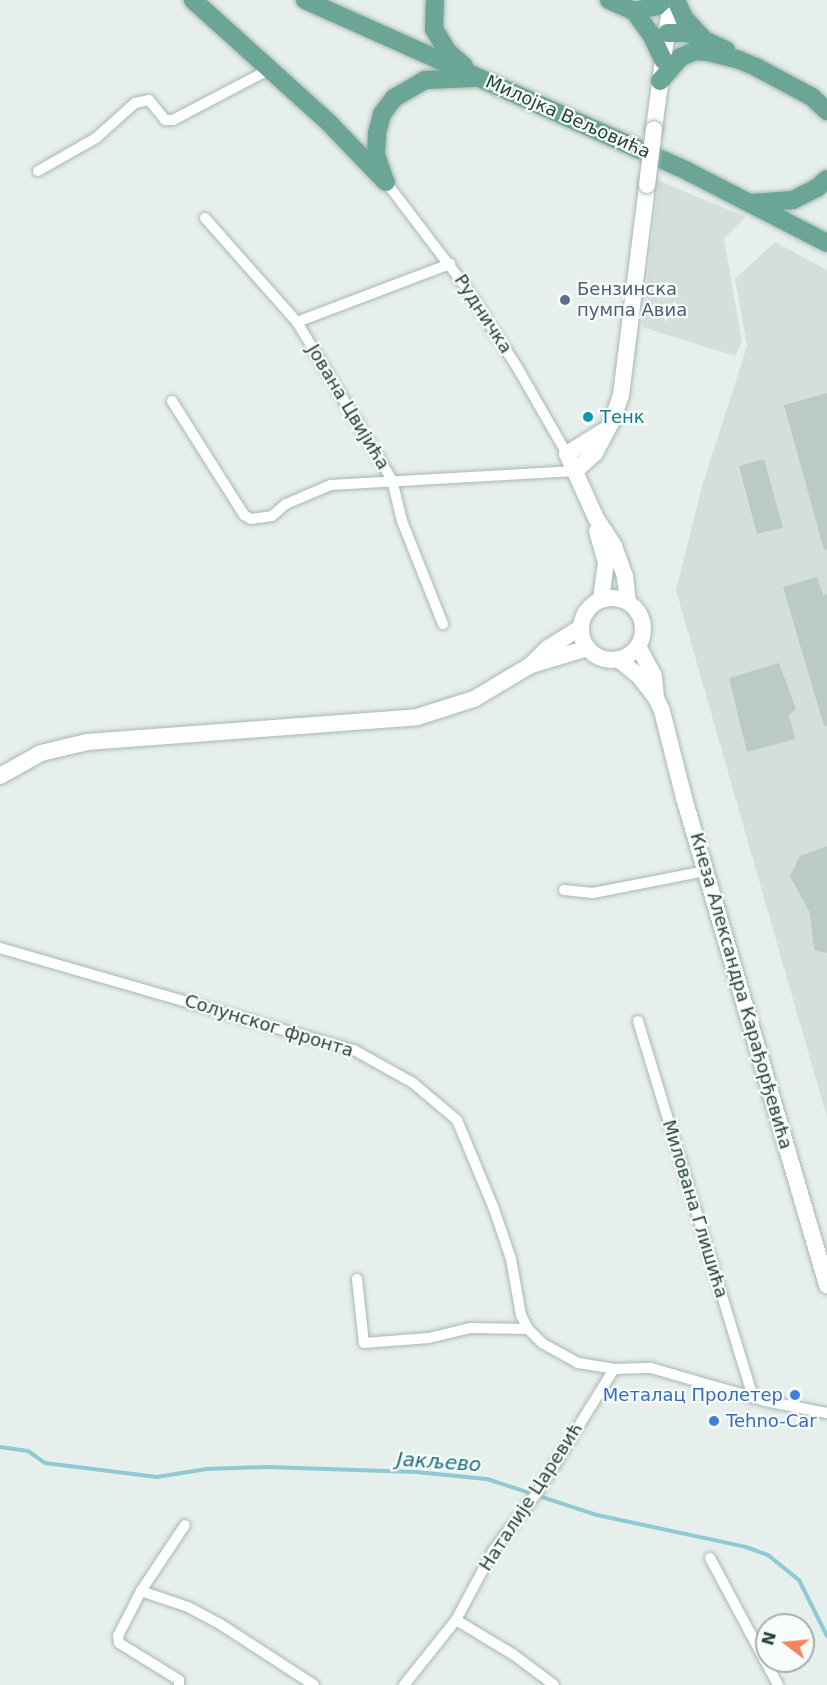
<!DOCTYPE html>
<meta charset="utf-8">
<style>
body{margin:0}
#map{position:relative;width:827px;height:1685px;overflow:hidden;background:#e6efeb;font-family:"DejaVu Sans",sans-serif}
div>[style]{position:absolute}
.built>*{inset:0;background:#d4dfda}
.stream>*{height:4px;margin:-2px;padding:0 2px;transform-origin:2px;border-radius:2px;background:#8ec9d4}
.building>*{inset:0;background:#bbcac4}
.roads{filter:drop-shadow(0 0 2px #a8b8b2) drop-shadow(0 0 2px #a8b8b2)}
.street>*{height:10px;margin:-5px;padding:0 5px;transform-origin:5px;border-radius:5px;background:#fff}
.secondary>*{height:16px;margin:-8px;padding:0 8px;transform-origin:8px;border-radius:8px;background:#fff}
.secondary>.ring{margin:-8px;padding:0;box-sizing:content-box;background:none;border:16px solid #fff;border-radius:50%}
.primary>*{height:18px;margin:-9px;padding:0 9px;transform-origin:9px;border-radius:9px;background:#6aa596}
.bridges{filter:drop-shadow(0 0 2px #a4bbb3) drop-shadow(0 0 2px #a4bbb3)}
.secondary-bridge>*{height:16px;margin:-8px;padding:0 8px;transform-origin:8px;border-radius:8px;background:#fff}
.dots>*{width:16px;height:16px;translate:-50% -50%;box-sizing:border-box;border:3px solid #f7fbf9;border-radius:50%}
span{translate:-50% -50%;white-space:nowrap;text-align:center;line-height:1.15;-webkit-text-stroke:4.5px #f7fbf9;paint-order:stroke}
.street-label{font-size:18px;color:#24423a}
.service-label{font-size:18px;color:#4e5e75}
.left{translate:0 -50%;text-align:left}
.culture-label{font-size:18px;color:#0d838f}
.shop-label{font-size:18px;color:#366cbe}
.right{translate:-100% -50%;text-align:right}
.water-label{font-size:20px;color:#1c6f80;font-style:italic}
.north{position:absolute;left:755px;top:1613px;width:60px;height:60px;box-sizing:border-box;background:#f7fbf9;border:2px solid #a3b1ad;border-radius:50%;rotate:286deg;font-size:16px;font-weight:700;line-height:24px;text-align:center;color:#24423a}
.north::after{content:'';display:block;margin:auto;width:21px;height:27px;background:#f4845f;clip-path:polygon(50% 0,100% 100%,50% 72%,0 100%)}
</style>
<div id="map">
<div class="built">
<i style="clip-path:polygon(659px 181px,746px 217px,724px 239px,742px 342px,735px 356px,642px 327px)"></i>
<i style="clip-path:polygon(775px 242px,827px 270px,827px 1118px,676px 590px,703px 483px,747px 346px,735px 279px)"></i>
</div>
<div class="stream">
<i style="left:0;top:1447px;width:28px;rotate:8deg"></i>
<i style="left:28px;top:1451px;width:21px;rotate:35deg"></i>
<i style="left:45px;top:1463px;width:113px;rotate:7.1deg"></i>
<i style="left:157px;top:1477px;width:50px;rotate:-9.3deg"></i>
<i style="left:206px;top:1469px;width:61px;rotate:-1.9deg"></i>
<i style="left:267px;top:1467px;width:149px;rotate:1.9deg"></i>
<i style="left:416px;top:1472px;width:71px;rotate:5.6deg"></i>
<i style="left:487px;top:1479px;width:116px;rotate:18.1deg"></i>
<i style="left:597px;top:1515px;width:152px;rotate:12.1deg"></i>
<i style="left:746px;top:1547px;width:23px;rotate:20deg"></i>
<i style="left:768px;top:1555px;width:40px;rotate:39deg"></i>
<i style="left:799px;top:1580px;width:63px;rotate:63.4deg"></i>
</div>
<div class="building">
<i style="clip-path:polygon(827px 393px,827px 549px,824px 550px,784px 405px)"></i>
<i style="clip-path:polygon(764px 459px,783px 528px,757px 534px,739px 466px)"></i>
<i style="clip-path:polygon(817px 577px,823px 595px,827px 594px,827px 726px,824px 726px,783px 587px)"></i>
<i style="clip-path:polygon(779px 663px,796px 709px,789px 715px,795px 739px,747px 752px,729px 678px)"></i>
<i style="clip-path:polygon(827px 846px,827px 953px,814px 950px,810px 913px,790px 876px,800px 856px)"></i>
</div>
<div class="roads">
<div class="street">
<i style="left:38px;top:171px;width:67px;rotate:-29.6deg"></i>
<i style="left:96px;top:138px;width:52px;rotate:-41.9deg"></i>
<i style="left:135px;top:103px;width:14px;rotate:-12deg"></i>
<i style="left:149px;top:100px;width:26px;rotate:51deg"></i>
<i style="left:165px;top:120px;width:8px"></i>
<i style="left:173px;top:120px;width:110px;rotate:-27.7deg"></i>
<i style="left:386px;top:182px;width:131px;rotate:52.8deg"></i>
<i style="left:465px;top:286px;width:96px;rotate:57.3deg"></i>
<i style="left:517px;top:367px;width:100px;rotate:60.1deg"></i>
<i style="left:205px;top:218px;width:139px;rotate:48.5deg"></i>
<i style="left:297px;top:322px;width:184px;rotate:59deg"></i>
<i style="left:392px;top:480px;width:42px;rotate:76.3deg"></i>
<i style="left:402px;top:521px;width:111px;rotate:68.3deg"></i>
<i style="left:297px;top:322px;width:164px;rotate:-20.8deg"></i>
<i style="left:172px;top:401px;width:135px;rotate:57.7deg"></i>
<i style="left:244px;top:515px;width:8px;rotate:30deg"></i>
<i style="left:251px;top:519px;width:21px;rotate:-8deg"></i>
<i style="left:272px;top:516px;width:18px;rotate:-41deg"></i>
<i style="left:286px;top:504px;width:49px;rotate:-22.9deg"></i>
<i style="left:331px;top:485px;width:244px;rotate:-3.3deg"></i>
<i style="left:564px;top:890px;width:29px;rotate:6deg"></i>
<i style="left:593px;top:893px;width:114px;rotate:-11.1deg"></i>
<i style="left:0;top:948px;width:368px;rotate:16.1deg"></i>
<i style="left:354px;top:1050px;width:68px;rotate:29.2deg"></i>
<i style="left:413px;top:1083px;width:57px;rotate:40.1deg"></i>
<i style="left:457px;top:1120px;width:96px;rotate:67.4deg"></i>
<i style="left:494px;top:1209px;width:53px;rotate:71.2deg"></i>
<i style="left:511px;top:1259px;width:57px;rotate:79.9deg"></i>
<i style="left:521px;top:1315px;width:16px;rotate:63deg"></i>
<i style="left:528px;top:1329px;width:20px;rotate:45deg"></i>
<i style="left:542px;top:1343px;width:41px;rotate:29.1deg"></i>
<i style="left:578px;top:1363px;width:36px;rotate:9deg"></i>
<i style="left:638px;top:1021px;width:393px;rotate:73deg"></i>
<i style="left:357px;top:1279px;width:64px;rotate:83.8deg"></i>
<i style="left:364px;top:1343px;width:65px;rotate:-4.4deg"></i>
<i style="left:429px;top:1338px;width:42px;rotate:-13.7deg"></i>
<i style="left:470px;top:1328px;width:58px;rotate:1deg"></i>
<i style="left:710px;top:1558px;width:144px;rotate:61.8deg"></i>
<i style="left:141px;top:1591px;width:50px;rotate:18.8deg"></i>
<i style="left:188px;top:1607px;width:36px;rotate:28deg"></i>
<i style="left:220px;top:1624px;width:112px;rotate:33deg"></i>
<i style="left:456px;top:1620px;width:68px;rotate:31.1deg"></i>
<i style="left:514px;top:1655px;width:50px;rotate:36.9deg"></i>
<i style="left:179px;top:1685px;width:5px;rotate:-90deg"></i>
<i style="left:179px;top:1680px;width:70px;rotate:-148.3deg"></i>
<i style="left:119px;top:1643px;width:7px;rotate:-98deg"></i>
<i style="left:118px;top:1636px;width:51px;rotate:-62.9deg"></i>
<i style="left:141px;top:1591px;width:79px;rotate:-56.3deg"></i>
<i style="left:404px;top:1685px;width:83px;rotate:-51.3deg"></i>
<i style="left:456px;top:1620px;width:78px;rotate:-61.8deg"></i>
<i style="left:493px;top:1551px;width:76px;rotate:-53deg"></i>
<i style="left:539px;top:1490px;width:142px;rotate:-58.2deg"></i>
<i style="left:614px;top:1369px;width:37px;rotate:-2deg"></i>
<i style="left:651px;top:1368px;width:119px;rotate:16.1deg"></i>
<i style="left:765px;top:1401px;width:63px;rotate:11deg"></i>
</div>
<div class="secondary">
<i style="left:654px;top:129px;width:130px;rotate:-82.5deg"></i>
<i style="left:607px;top:429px;width:47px;rotate:148deg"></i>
<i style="left:567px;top:454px;width:70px;rotate:65.6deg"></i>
<i style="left:596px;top:518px;width:33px;rotate:57deg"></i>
<i style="left:614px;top:546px;width:33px;rotate:70deg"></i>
<i style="left:625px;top:577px;width:25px;rotate:83deg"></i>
<i style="left:575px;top:471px;width:27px;rotate:-42deg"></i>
<i style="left:595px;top:453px;width:36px;rotate:-62deg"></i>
<i style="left:612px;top:421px;width:28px;rotate:-71deg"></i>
<i style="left:621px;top:395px;width:212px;rotate:-82.9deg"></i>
<i style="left:597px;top:531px;width:33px;rotate:74deg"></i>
<i style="left:606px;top:563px;width:37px;rotate:98deg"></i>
<i class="ring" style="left:581px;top:598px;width:46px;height:46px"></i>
<i style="left:638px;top:646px;width:34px;rotate:62deg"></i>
<i style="left:654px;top:676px;width:22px;rotate:85deg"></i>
<i style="left:618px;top:659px;width:27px;rotate:39deg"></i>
<i style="left:639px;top:676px;width:28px;rotate:52deg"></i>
<i style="left:656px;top:698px;width:14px;rotate:65deg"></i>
<i style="left:662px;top:711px;width:90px;rotate:75.8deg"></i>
<i style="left:684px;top:798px;width:508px;rotate:73.64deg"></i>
<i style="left:531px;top:665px;width:24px;rotate:-45deg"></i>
<i style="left:548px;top:648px;width:39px;rotate:-32deg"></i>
<i style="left:0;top:776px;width:47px;rotate:-29.3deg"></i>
<i style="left:41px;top:753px;width:47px;rotate:-13.4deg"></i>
<i style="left:87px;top:742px;width:331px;rotate:-4.3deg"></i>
<i style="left:417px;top:717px;width:60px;rotate:-17.5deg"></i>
<i style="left:474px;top:699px;width:66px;rotate:-30.8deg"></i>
<i style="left:531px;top:665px;width:59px;rotate:-16.6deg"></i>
</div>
<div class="primary">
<i style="left:193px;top:0;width:183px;rotate:42.1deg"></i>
<i style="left:329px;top:123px;width:82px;rotate:46deg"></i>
<i style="left:305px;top:0;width:419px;rotate:24.1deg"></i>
<i style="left:687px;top:171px;width:157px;rotate:27.2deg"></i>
<i style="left:435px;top:0;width:29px;rotate:92deg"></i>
<i style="left:434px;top:29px;width:27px;rotate:59deg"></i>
<i style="left:448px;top:52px;width:21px;rotate:41deg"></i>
<i style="left:609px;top:0;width:27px;rotate:24deg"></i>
<i style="left:634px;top:11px;width:29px;rotate:54deg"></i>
<i style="left:651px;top:34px;width:29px;rotate:65deg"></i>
<i style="left:676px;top:0;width:20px;rotate:66deg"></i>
<i style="left:684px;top:18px;width:26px;rotate:47deg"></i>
<i style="left:634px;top:11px;width:24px;rotate:-12deg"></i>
<i style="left:657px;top:6px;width:9px;rotate:-41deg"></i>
<i style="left:667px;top:33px;width:22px"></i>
<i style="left:689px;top:33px;width:41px;rotate:24.7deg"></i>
<i style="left:660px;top:81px;width:32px;rotate:-49deg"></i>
<i style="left:681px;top:57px;width:15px;rotate:-23deg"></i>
<i style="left:695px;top:51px;width:13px;rotate:4deg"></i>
<i style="left:708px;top:52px;width:32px;rotate:14deg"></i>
<i style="left:739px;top:60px;width:18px;rotate:22deg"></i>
<i style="left:756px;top:67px;width:64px;rotate:28.2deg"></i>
<i style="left:812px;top:97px;width:21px;rotate:43deg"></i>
<i style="left:384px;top:178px;width:24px;rotate:-109deg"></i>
<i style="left:376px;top:155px;width:22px;rotate:-87deg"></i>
<i style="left:377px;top:133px;width:20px;rotate:-75deg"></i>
<i style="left:382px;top:114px;width:20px;rotate:-53deg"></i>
<i style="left:394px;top:98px;width:36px;rotate:-30deg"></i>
<i style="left:425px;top:80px;width:48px;rotate:-2.4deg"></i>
<i style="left:752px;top:203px;width:41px;rotate:-4.2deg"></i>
<i style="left:793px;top:200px;width:27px;rotate:-27deg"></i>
<i style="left:817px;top:188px;width:13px;rotate:-42deg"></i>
</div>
</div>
<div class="bridges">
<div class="secondary-bridge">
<i style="left:647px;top:185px;width:56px;rotate:-82.9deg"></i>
</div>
</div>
<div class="dots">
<i style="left:565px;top:300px;background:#5c6f8a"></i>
<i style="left:588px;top:417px;background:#0f9aa8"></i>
<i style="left:795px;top:1395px;background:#3f7fe0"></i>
<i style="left:714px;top:1421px;background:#3f7fe0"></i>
</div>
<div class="street-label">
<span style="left:568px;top:117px;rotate:24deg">Милојка Вељовића</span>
<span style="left:483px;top:314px;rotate:57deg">Рудничка</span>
<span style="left:348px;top:407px;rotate:59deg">Јована Цвијића</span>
<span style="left:741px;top:991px;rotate:74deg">Кнеза Александра Карађорђевића</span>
<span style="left:269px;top:1026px;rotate:17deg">Солунског фронта</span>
<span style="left:695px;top:1209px;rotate:73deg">Милована Глишића</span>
<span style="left:531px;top:1497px;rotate:-57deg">Наталије Царевић</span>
</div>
<div class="service-label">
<span class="left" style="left:577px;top:300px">Бензинска<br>пумпа Авиа</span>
</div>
<div class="culture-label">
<span class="left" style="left:600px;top:417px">Тенк</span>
</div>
<div class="shop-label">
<span class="right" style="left:783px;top:1395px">Металац Пролетер</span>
<span class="left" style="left:726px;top:1421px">Tehno-Car</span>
</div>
<div class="water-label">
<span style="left:439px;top:1462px;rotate:4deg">Јакљево</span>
</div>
<div class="north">N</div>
</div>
